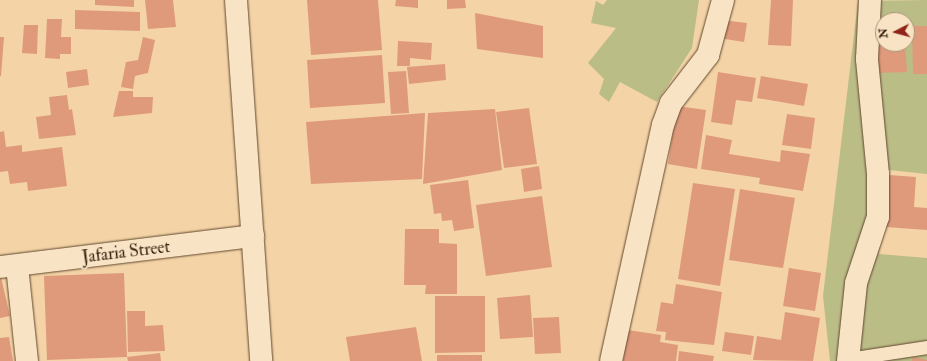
<!DOCTYPE html>
<style>
body{margin:0}
#map{position:relative;width:927px;height:361px;overflow:hidden;background:#f4d4a6;font-family:"IM FELL Double Pica",serif}
div>[style]{position:absolute}
.green>*{inset:0;background:#bbbd87}
.building>*{inset:0;background:#df9a7b}
.roads{filter:drop-shadow(0 0 1px #62482f) drop-shadow(0 0 1px #62482f)}
.lane>*{height:13px;margin:-6.5px;padding:0 6.5px;transform-origin:6.5px;border-radius:6.5px;background:#f8e3c5}
.street>*{height:22px;margin:-11px;padding:0 11px;transform-origin:11px;border-radius:11px;background:#f8e3c5}
.secondary>*{height:22px;margin:-11px;padding:0 11px;transform-origin:11px;border-radius:11px;background:#f8e3c5}
span{translate:-50% -50%;white-space:nowrap;text-align:center;line-height:1.15;-webkit-text-stroke:4px #f8e3c5;paint-order:stroke}
.street-label{font-size:17px;color:#311a07}
.north{position:absolute;left:875px;top:12px;width:40px;height:40px;box-sizing:border-box;background:#f8e3c5;border:1px solid #a89379;border-radius:50%;rotate:264deg;font-size:11px;font-weight:700;line-height:16px;text-align:center;color:#311a07}
.north::after{content:'';display:block;margin:auto;width:14px;height:18px;background:#8f2418;clip-path:polygon(50% 0,100% 100%,50% 72%,0 100%)}
</style>
<div id="map">
<div class="green">
<i style="clip-path:polygon(607px 0,699px 0,692px 48px,657px 102px,620px 82px,609px 102px,599px 94px,604px 79px,588px 63px,616px 28px,591px 23px,596px 1px,603px 5px)"></i>
<i style="clip-path:polygon(evenodd,927px 0,927px 174px,889px 170px,879px 254px,927px 258px,927px 361px,830px 361px,823px 296px,858px 1px,927px 0,883px 20px,907px 20px,907px 44px,883px 44px,883px 20px)"></i>
</div>
<div class="building">
<i style="clip-path:polygon(95px 0,134px 0,134px 7px,95px 5px)"></i>
<i style="clip-path:polygon(145px 0,173px 0,176px 27px,148px 29px)"></i>
<i style="clip-path:polygon(307px 0,378px 0,382px 50px,311px 55px)"></i>
<i style="clip-path:polygon(396px 0,418px 0,418px 8px,395px 6px)"></i>
<i style="clip-path:polygon(447px 0,465px 0,466px 8px,447px 9px)"></i>
<i style="clip-path:polygon(771px 0,793px 0,791px 46px,768px 45px)"></i>
<i style="clip-path:polygon(75px 10px,140px 12px,140px 31px,75px 29px)"></i>
<i style="clip-path:polygon(475px 13px,543px 26px,543px 58px,477px 49px)"></i>
<i style="clip-path:polygon(47px 19px,62px 19px,61px 37px,71px 37px,71px 54px,60px 54px,60px 59px,45px 58px)"></i>
<i style="clip-path:polygon(722px 20px,747px 23px,744px 42px,719px 38px)"></i>
<i style="clip-path:polygon(24px 25px,38px 25px,37px 54px,22px 53px)"></i>
<i style="clip-path:polygon(912px 26px,927px 26px,927px 74px,913px 74px)"></i>
<i style="clip-path:polygon(874px 29px,883px 29px,883px 44px,905px 44px,907px 72px,876px 73px)"></i>
<i style="clip-path:polygon(0 37px,4px 37px,1px 76px,0 76px)"></i>
<i style="clip-path:polygon(143px 37px,155px 40px,148px 73px,135px 76px,133px 89px,121px 87px,126px 62px,138px 60px)"></i>
<i style="clip-path:polygon(398px 41px,432px 43px,431px 60px,410px 58px,410px 66px,397px 66px)"></i>
<i style="clip-path:polygon(382px 55px,385px 103px,310px 108px,307px 60px)"></i>
<i style="clip-path:polygon(445px 64px,446px 80px,409px 84px,407px 67px)"></i>
<i style="clip-path:polygon(87px 69px,89px 85px,68px 88px,66px 72px)"></i>
<i style="clip-path:polygon(406px 71px,409px 113px,391px 114px,388px 72px)"></i>
<i style="clip-path:polygon(718px 72px,756px 78px,752px 102px,736px 100px,732px 125px,711px 122px)"></i>
<i style="clip-path:polygon(761px 76px,808px 84px,804px 106px,757px 98px)"></i>
<i style="clip-path:polygon(119px 91px,133px 91px,133px 97px,153px 97px,152px 113px,113px 117px)"></i>
<i style="clip-path:polygon(67px 95px,69px 110px,72px 109px,76px 135px,39px 139px,36px 117px,51px 115px,49px 97px)"></i>
<i style="clip-path:polygon(677px 106px,706px 110px,697px 169px,668px 164px)"></i>
<i style="clip-path:polygon(529px 108px,537px 164px,504px 168px,496px 112px)"></i>
<i style="clip-path:polygon(495px 109px,502px 170px,423px 184px,428px 113px)"></i>
<i style="clip-path:polygon(425px 113px,422px 179px,311px 184px,306px 122px)"></i>
<i style="clip-path:polygon(787px 114px,815px 118px,811px 149px,782px 145px)"></i>
<i style="clip-path:polygon(4px 131px,6px 147px,22px 145px,22px 152px,62px 147px,67px 186px,28px 191px,27px 182px,10px 184px,8px 171px,0 172px,0 132px)"></i>
<i style="clip-path:polygon(706px 135px,732px 140px,729px 154px,780px 162px,781px 150px,810px 154px,803px 191px,759px 184px,760px 178px,701px 169px)"></i>
<i style="clip-path:polygon(539px 166px,542px 189px,524px 192px,521px 169px)"></i>
<i style="clip-path:polygon(889px 175px,916px 177px,914px 207px,927px 208px,927px 230px,885px 227px)"></i>
<i style="clip-path:polygon(468px 180px,474px 228px,454px 231px,452px 220px,442px 221px,441px 213px,434px 214px,430px 185px)"></i>
<i style="clip-path:polygon(693px 183px,735px 189px,720px 286px,678px 279px)"></i>
<i style="clip-path:polygon(740px 189px,795px 198px,783px 268px,729px 260px)"></i>
<i style="clip-path:polygon(542px 196px,552px 267px,486px 276px,476px 205px)"></i>
<i style="clip-path:polygon(405px 229px,439px 229px,439px 243px,457px 244px,457px 294px,425px 294px,426px 285px,404px 285px)"></i>
<i style="clip-path:polygon(789px 268px,821px 273px,815px 311px,783px 306px)"></i>
<i style="clip-path:polygon(0 273px,10px 316px,0 318px)"></i>
<i style="clip-path:polygon(124px 273px,127px 357px,47px 360px,44px 276px)"></i>
<i style="clip-path:polygon(676px 284px,722px 292px,714px 345px,665px 340px,666px 332px,656px 331px,661px 302px,673px 304px)"></i>
<i style="clip-path:polygon(530px 295px,533px 337px,500px 339px,497px 298px)"></i>
<i style="clip-path:polygon(435px 296px,485px 296px,485px 352px,435px 353px)"></i>
<i style="clip-path:polygon(127px 311px,145px 311px,145px 326px,163px 325px,165px 351px,128px 352px)"></i>
<i style="clip-path:polygon(785px 312px,820px 318px,813px 361px,753px 360px,757px 336px,781px 340px)"></i>
<i style="clip-path:polygon(559px 317px,561px 353px,535px 354px,533px 318px)"></i>
<i style="clip-path:polygon(416px 327px,422px 361px,350px 361px,346px 337px)"></i>
<i style="clip-path:polygon(628px 330px,661px 335px,660px 342px,678px 345px,676px 361px,623px 361px)"></i>
<i style="clip-path:polygon(725px 332px,754px 336px,751px 355px,722px 351px)"></i>
<i style="clip-path:polygon(9px 337px,13px 361px,0 361px,0 338px)"></i>
<i style="clip-path:polygon(679px 351px,714px 356px,713px 361px,678px 361px)"></i>
<i style="clip-path:polygon(160px 353px,161px 361px,128px 361px,127px 357px)"></i>
<i style="clip-path:polygon(437px 355px,482px 355px,482px 361px,437px 361px)"></i>
<i style="clip-path:polygon(913px 357px,927px 360px,927px 361px,912px 361px)"></i>
</div>
<div class="roads">
<div class="lane">
<i style="left:848px;top:359px;width:80px;rotate:-8.6deg"></i>
</div>
<div class="street">
<i style="left:17px;top:266px;width:96px;rotate:84deg"></i>
<i style="left:0;top:267px;width:255px;rotate:-7deg"></i>
<i style="left:611px;top:361px;width:242px;rotate:-77.6deg"></i>
<i style="left:663px;top:125px;width:23px;rotate:-70deg"></i>
<i style="left:671px;top:103px;width:61px;rotate:-52.4deg"></i>
<i style="left:708px;top:55px;width:57px;rotate:-74.7deg"></i>
<i style="left:848px;top:361px;width:78px;rotate:-84.1deg"></i>
<i style="left:856px;top:283px;width:70px;rotate:-71.6deg"></i>
<i style="left:878px;top:217px;width:43px;rotate:-90deg"></i>
<i style="left:878px;top:174px;width:116px;rotate:-95.5deg"></i>
<i style="left:867px;top:59px;width:59px;rotate:-87.1deg"></i>
</div>
<div class="secondary">
<i style="left:236px;top:0;width:362px;rotate:86deg"></i>
</div>
</div>
<div class="street-label">
<span style="left:126px;top:252px;rotate:-7deg">Jafaria Street</span>
</div>
<div class="north">N</div>
</div>
